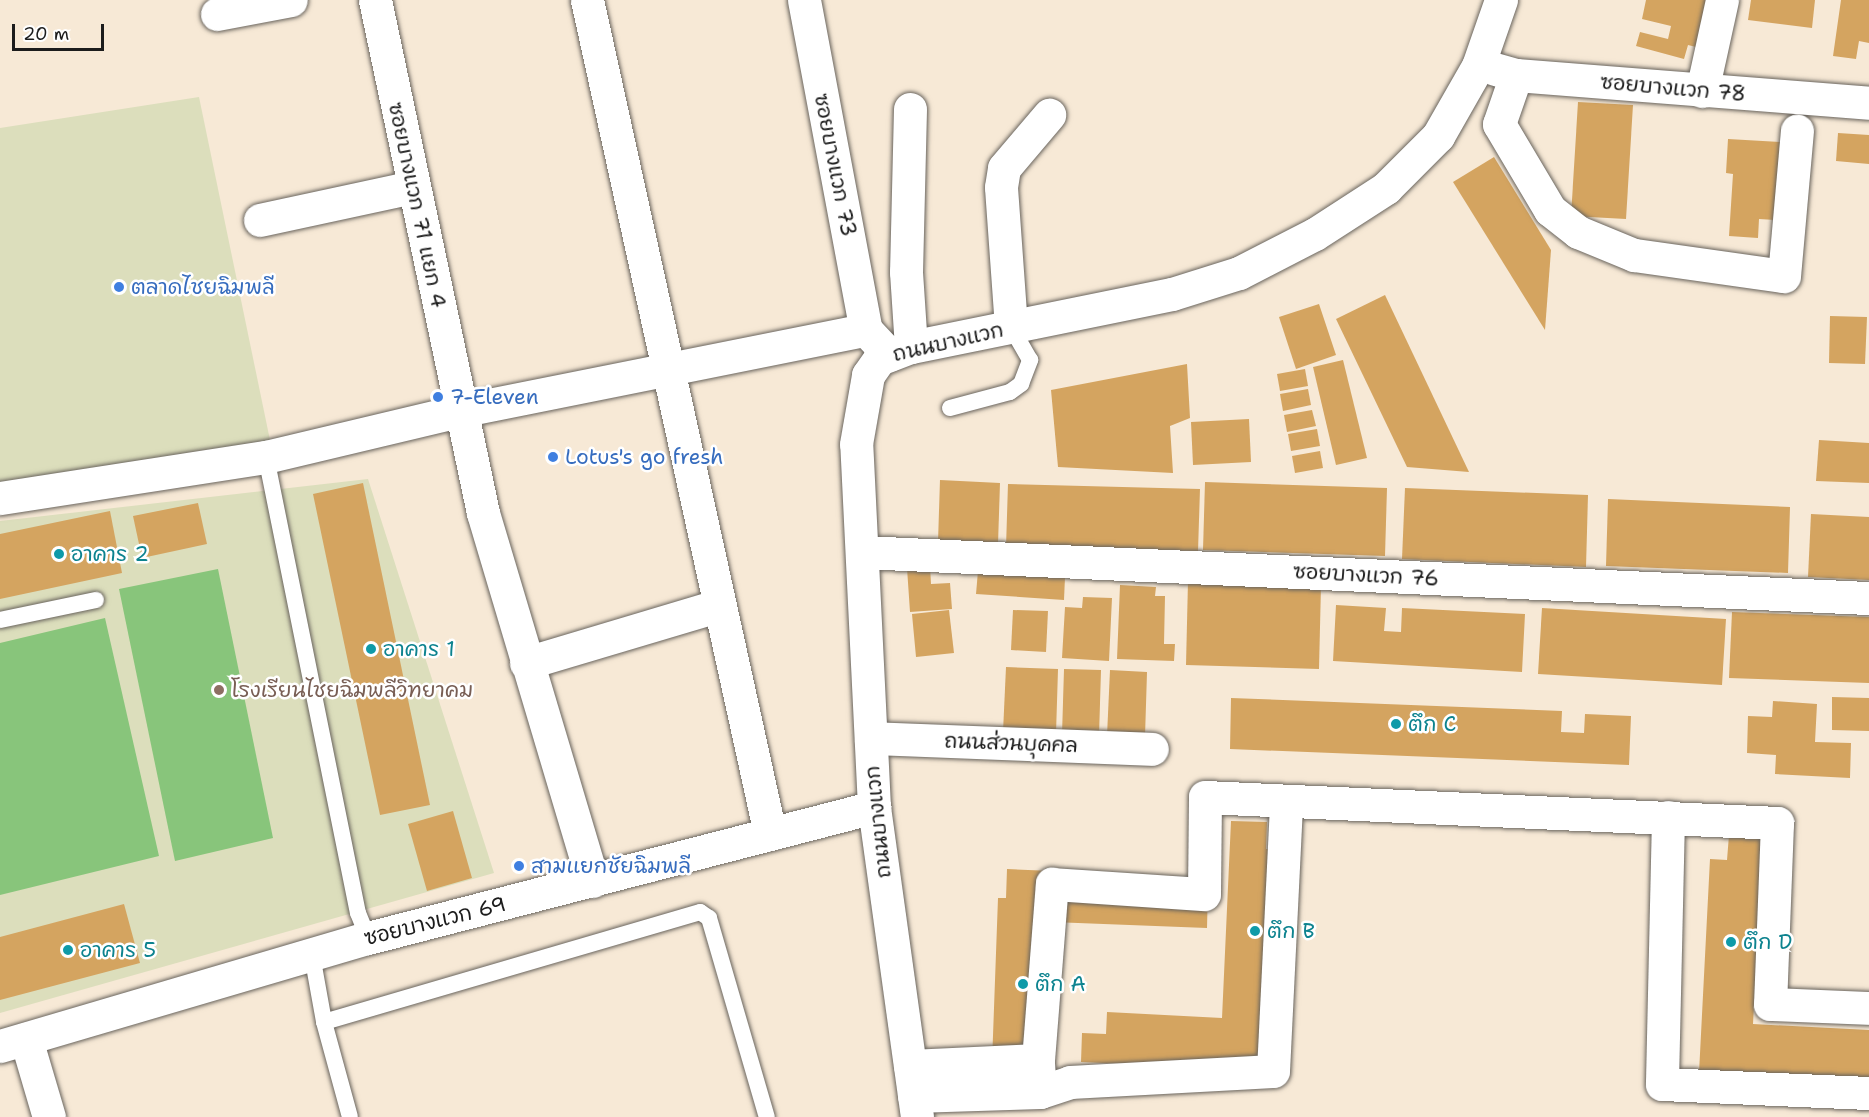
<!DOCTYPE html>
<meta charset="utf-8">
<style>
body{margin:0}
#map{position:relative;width:1869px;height:1117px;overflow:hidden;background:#f7e9d6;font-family:"Shantell Sans","Playpen Sans Thai",sans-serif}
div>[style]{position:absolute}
.built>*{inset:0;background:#dcdebc}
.green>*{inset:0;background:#88c57b}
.building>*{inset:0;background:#d4a460}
.roads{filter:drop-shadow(0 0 2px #69645d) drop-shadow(0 0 2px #69645d)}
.lane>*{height:16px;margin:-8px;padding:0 8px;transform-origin:8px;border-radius:8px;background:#fff}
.street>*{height:33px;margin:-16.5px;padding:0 16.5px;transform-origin:16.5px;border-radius:16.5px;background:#fff}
.secondary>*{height:33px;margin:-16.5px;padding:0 16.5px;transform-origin:16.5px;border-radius:16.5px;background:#fff}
.dots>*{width:16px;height:16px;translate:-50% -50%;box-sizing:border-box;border:3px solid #fff;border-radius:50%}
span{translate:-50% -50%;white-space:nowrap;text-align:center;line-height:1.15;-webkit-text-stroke:5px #fff;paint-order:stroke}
.street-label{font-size:21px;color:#1c1c1c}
.shop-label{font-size:21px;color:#366cbe}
.left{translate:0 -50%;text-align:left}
.culture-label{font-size:21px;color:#0d838f}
.education-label{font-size:21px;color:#785e54}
.scale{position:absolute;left:12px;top:24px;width:92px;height:27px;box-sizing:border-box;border:3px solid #1c1c1c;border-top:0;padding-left:8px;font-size:18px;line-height:21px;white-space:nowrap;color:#1c1c1c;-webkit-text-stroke:4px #fff;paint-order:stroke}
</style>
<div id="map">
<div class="built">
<i style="clip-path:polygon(199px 97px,271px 445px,0 485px,0 128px)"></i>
<i style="clip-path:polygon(368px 479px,494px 873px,0 1013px,0 521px)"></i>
</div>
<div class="green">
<i style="clip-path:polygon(218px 569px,273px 838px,175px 861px,119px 589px)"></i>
<i style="clip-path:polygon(105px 618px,159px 856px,0 895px,0 643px)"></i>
</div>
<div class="building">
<i style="clip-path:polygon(1646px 0,1708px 0,1696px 47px,1688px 45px,1684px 59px,1636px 46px,1640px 32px,1668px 39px,1671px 26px,1642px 19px)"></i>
<i style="clip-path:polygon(1751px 0,1815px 0,1812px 28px,1748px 20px)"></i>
<i style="clip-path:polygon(1841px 0,1869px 0,1869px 43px,1859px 41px,1856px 59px,1833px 56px)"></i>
<i style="clip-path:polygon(1578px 102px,1633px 105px,1626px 219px,1571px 216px)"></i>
<i style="clip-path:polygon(1838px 133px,1869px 135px,1869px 164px,1836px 161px)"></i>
<i style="clip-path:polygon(1728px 139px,1780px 142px,1775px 220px,1759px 219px,1758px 238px,1729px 236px,1733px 174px,1726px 173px)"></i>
<i style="clip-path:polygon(1494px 157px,1551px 250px,1545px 330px,1453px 182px)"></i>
<i style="clip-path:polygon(1385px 295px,1469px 472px,1407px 467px,1336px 319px)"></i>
<i style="clip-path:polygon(1319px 304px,1336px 355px,1296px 369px,1279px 317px)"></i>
<i style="clip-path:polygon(1830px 316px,1867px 317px,1865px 364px,1829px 363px)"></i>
<i style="clip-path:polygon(1343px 360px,1367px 458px,1336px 465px,1313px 367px)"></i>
<i style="clip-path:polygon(1187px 364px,1190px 418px,1170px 426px,1173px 473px,1058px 467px,1051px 390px)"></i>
<i style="clip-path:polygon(1305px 369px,1308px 386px,1280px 391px,1277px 374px)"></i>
<i style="clip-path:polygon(1308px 389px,1311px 405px,1283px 411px,1280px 394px)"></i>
<i style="clip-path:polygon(1312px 410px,1316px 426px,1287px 432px,1284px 415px)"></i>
<i style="clip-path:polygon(1249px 419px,1251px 462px,1193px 465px,1191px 422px)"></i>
<i style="clip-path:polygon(1317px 429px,1320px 446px,1291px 451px,1288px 434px)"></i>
<i style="clip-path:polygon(1819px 440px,1869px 443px,1869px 483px,1816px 481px)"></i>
<i style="clip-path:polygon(1320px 451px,1323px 468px,1295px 473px,1292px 456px)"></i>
<i style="clip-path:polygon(940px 480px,1000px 483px,998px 544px,938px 542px)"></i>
<i style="clip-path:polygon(1205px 482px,1387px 488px,1385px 556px,1203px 550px)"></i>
<i style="clip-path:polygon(363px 483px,430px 805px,380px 815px,313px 494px)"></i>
<i style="clip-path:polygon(1008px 484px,1200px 489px,1198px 551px,1006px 547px)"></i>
<i style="clip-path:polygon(1405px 488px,1588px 495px,1586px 567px,1402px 559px)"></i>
<i style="clip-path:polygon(1608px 499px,1790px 507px,1788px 573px,1606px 566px)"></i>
<i style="clip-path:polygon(198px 503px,207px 544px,142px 558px,133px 516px)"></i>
<i style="clip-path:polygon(110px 511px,122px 573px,0 599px,0 534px)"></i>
<i style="clip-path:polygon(1811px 514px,1869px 517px,1869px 580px,1808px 577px)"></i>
<i style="clip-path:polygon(930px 566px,931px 584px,950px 583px,952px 609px,910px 612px,907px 568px)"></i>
<i style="clip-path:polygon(978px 571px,1065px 577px,1064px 600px,976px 594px)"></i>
<i style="clip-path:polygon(1188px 581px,1321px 585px,1319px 669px,1186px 665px)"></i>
<i style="clip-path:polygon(1120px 585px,1156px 587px,1155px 596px,1165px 596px,1164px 644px,1175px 644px,1174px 661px,1117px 659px)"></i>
<i style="clip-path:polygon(1083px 597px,1112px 598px,1109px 661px,1062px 658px,1065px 607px,1082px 608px)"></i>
<i style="clip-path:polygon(1336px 605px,1386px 608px,1384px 631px,1401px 632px,1402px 608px,1525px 614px,1522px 672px,1333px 661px)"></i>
<i style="clip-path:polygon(1542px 608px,1726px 619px,1722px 685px,1538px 674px)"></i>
<i style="clip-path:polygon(949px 610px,954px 653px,916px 657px,912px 614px)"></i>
<i style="clip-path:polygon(1013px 610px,1048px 611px,1046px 652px,1011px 650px)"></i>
<i style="clip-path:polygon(1732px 612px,1869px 617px,1869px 683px,1729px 678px)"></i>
<i style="clip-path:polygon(1006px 667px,1058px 669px,1056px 733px,1003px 732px)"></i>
<i style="clip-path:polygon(1064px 669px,1101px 670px,1099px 736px,1062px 735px)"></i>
<i style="clip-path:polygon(1110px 670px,1147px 672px,1145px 737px,1107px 736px)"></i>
<i style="clip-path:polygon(1832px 697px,1869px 698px,1869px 731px,1832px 730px)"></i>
<i style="clip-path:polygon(1231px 698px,1562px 711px,1561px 732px,1584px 733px,1585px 714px,1631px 716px,1629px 765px,1230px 749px)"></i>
<i style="clip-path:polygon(1773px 701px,1817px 704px,1815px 742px,1851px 743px,1850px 778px,1775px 774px,1776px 755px,1747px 753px,1748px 716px,1772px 717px)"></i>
<i style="clip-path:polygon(453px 811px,472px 878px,427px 891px,408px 824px)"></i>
<i style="clip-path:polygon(1231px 821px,1267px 822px,1266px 849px,1287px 850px,1278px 1071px,1081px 1062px,1082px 1033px,1106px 1034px,1107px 1012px,1222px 1018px)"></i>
<i style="clip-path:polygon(1729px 835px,1763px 837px,1753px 1024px,1869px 1030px,1869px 1082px,1699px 1073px,1710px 859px,1727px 860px)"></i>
<i style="clip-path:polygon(1007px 869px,1173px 876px,1208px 887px,1207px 928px,1052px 922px,1026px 1064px,992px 1063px,998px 898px,1006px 898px)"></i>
<i style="clip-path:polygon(124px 904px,140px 963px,0 1000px,0 937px)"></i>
</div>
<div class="roads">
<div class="lane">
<i style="left:950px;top:408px;width:62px;rotate:-14.9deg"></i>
<i style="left:1010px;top:392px;width:14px;rotate:-36deg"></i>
<i style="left:1021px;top:384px;width:26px;rotate:-69deg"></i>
<i style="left:1030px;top:360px;width:38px;rotate:-120deg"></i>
<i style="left:266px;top:457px;width:465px;rotate:78.6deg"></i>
<i style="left:358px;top:913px;width:27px;rotate:68deg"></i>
<i style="left:0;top:620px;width:98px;rotate:-11.8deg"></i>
<i style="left:312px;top:955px;width:68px;rotate:79.8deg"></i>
<i style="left:324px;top:1022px;width:98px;rotate:74.7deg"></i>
<i style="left:324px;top:1022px;width:392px;rotate:-16.3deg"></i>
<i style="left:700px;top:912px;width:11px;rotate:34deg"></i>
<i style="left:709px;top:918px;width:207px;rotate:73.8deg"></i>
</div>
<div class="street">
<i style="left:375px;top:0;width:524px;rotate:78.11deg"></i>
<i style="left:483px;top:513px;width:384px;rotate:73.4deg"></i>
<i style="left:587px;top:0;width:854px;rotate:77.62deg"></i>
<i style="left:804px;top:0;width:336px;rotate:79.4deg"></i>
<i style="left:217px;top:14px;width:75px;rotate:-10.7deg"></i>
<i style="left:1495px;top:69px;width:22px;rotate:16deg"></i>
<i style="left:1516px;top:75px;width:354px;rotate:4.5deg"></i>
<i style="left:1516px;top:75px;width:52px;rotate:109.1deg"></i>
<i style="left:1499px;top:124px;width:100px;rotate:59.3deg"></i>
<i style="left:1550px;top:210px;width:36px;rotate:38deg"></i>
<i style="left:1578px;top:232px;width:61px;rotate:22.3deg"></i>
<i style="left:1634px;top:255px;width:151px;rotate:8deg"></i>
<i style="left:1784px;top:276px;width:146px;rotate:-84.9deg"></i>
<i style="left:1702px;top:91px;width:93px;rotate:-77.6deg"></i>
<i style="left:910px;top:109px;width:163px;rotate:91.4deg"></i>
<i style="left:906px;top:272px;width:75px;rotate:86.2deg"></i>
<i style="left:260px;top:220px;width:157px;rotate:-12.2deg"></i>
<i style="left:1011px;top:327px;width:140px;rotate:-94.1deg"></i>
<i style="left:1001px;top:187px;width:19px;rotate:-81deg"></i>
<i style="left:1004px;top:168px;width:70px;rotate:-49.7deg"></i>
<i style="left:0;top:498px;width:269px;rotate:-8.8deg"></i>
<i style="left:266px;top:457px;width:198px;rotate:-13.4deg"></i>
<i style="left:459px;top:411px;width:415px;rotate:-11.3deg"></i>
<i style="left:866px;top:330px;width:34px;rotate:47deg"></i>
<i style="left:862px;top:552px;width:1008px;rotate:2.62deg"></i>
<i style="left:526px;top:663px;width:199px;rotate:-16.6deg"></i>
<i style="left:871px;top:738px;width:281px;rotate:2.2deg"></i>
<i style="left:1668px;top:817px;width:267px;rotate:91.3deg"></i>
<i style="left:1662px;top:1084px;width:207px;rotate:2.5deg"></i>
<i style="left:26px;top:1039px;width:81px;rotate:73.6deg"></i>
<i style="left:910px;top:1066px;width:128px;rotate:-2.7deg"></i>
<i style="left:1040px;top:1092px;width:32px;rotate:-94deg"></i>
<i style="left:1038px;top:1060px;width:177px;rotate:-85.5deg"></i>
<i style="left:1052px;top:884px;width:152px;rotate:3.8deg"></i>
<i style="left:1204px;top:894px;width:97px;rotate:-89.4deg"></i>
<i style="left:1205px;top:797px;width:573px;rotate:2.6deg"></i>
<i style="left:1777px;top:823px;width:181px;rotate:92.2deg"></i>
<i style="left:1770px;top:1004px;width:99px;rotate:2.3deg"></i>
<i style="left:914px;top:1096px;width:126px;rotate:-1.8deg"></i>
<i style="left:1040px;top:1092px;width:32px;rotate:-18deg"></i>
<i style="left:1070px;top:1082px;width:203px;rotate:-3.1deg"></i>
<i style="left:1273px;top:1071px;width:268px;rotate:-87.2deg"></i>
</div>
<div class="secondary">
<i style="left:0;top:1046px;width:384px;rotate:-16.4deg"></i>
<i style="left:368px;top:938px;width:523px;rotate:-14.51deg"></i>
<i style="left:917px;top:1117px;width:313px;rotate:-97.9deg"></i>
<i style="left:874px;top:807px;width:363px;rotate:-92.8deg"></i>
<i style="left:856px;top:444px;width:70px;rotate:-80.1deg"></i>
<i style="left:868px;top:375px;width:19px;rotate:-55deg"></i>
<i style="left:879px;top:359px;width:34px;rotate:-21deg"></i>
<i style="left:911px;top:347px;width:266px;rotate:-11.5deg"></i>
<i style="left:1172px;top:294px;width:70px;rotate:-17.4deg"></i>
<i style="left:1239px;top:273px;width:85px;rotate:-27.2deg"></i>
<i style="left:1315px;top:234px;width:85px;rotate:-32.9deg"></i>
<i style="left:1386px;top:188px;width:74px;rotate:-45deg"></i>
<i style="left:1438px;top:136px;width:81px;rotate:-60.3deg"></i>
<i style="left:1478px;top:66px;width:70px;rotate:-70.8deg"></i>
</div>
</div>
<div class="dots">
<i style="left:119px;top:287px;background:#3f7fe0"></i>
<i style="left:438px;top:397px;background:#3f7fe0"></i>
<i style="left:553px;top:457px;background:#3f7fe0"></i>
<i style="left:59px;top:554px;background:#0f9aa8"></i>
<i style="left:371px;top:649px;background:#0f9aa8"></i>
<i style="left:219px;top:690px;background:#8d6e63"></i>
<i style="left:1396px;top:724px;background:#0f9aa8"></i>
<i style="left:519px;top:866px;background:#3f7fe0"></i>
<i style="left:1255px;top:931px;background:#0f9aa8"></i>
<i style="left:1731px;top:942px;background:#0f9aa8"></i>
<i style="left:68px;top:950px;background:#0f9aa8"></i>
<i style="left:1023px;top:984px;background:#0f9aa8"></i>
</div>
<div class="street-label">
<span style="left:1673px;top:88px;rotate:5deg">ซอยบางแวก 78</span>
<span style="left:835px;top:165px;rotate:79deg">ซอยบางแวก 73</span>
<span style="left:417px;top:205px;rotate:78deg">ซอยบางแวก 71 แยก 4</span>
<span style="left:948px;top:342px;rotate:-13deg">ถนนบางแวก</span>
<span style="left:1366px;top:575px;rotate:3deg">ซอยบางแวก 76</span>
<span style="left:1011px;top:743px;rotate:2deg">ถนนส่วนบุคคล</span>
<span style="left:878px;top:822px;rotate:-96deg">ถนนบางแวก</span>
<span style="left:435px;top:921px;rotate:-14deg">ซอยบางแวก 69</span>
</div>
<div class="shop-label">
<span class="left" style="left:131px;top:287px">ตลาดไชยฉิมพลี</span>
<span class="left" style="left:450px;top:397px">7-Eleven</span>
<span class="left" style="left:565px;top:457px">Lotus's go fresh</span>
<span class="left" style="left:531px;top:866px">สามแยกชัยฉิมพลี</span>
</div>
<div class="culture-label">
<span class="left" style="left:71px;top:554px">อาคาร 2</span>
<span class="left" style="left:383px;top:649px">อาคาร 1</span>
<span class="left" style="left:1408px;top:724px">ตึก C</span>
<span class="left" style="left:1267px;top:931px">ตึก B</span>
<span class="left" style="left:1743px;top:942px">ตึก D</span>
<span class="left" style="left:80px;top:950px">อาคาร 5</span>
<span class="left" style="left:1035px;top:984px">ตึก A</span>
</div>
<div class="education-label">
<span class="left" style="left:231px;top:690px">โรงเรียนไชยฉิมพลีวิทยาคม</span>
</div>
<div class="scale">20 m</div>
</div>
